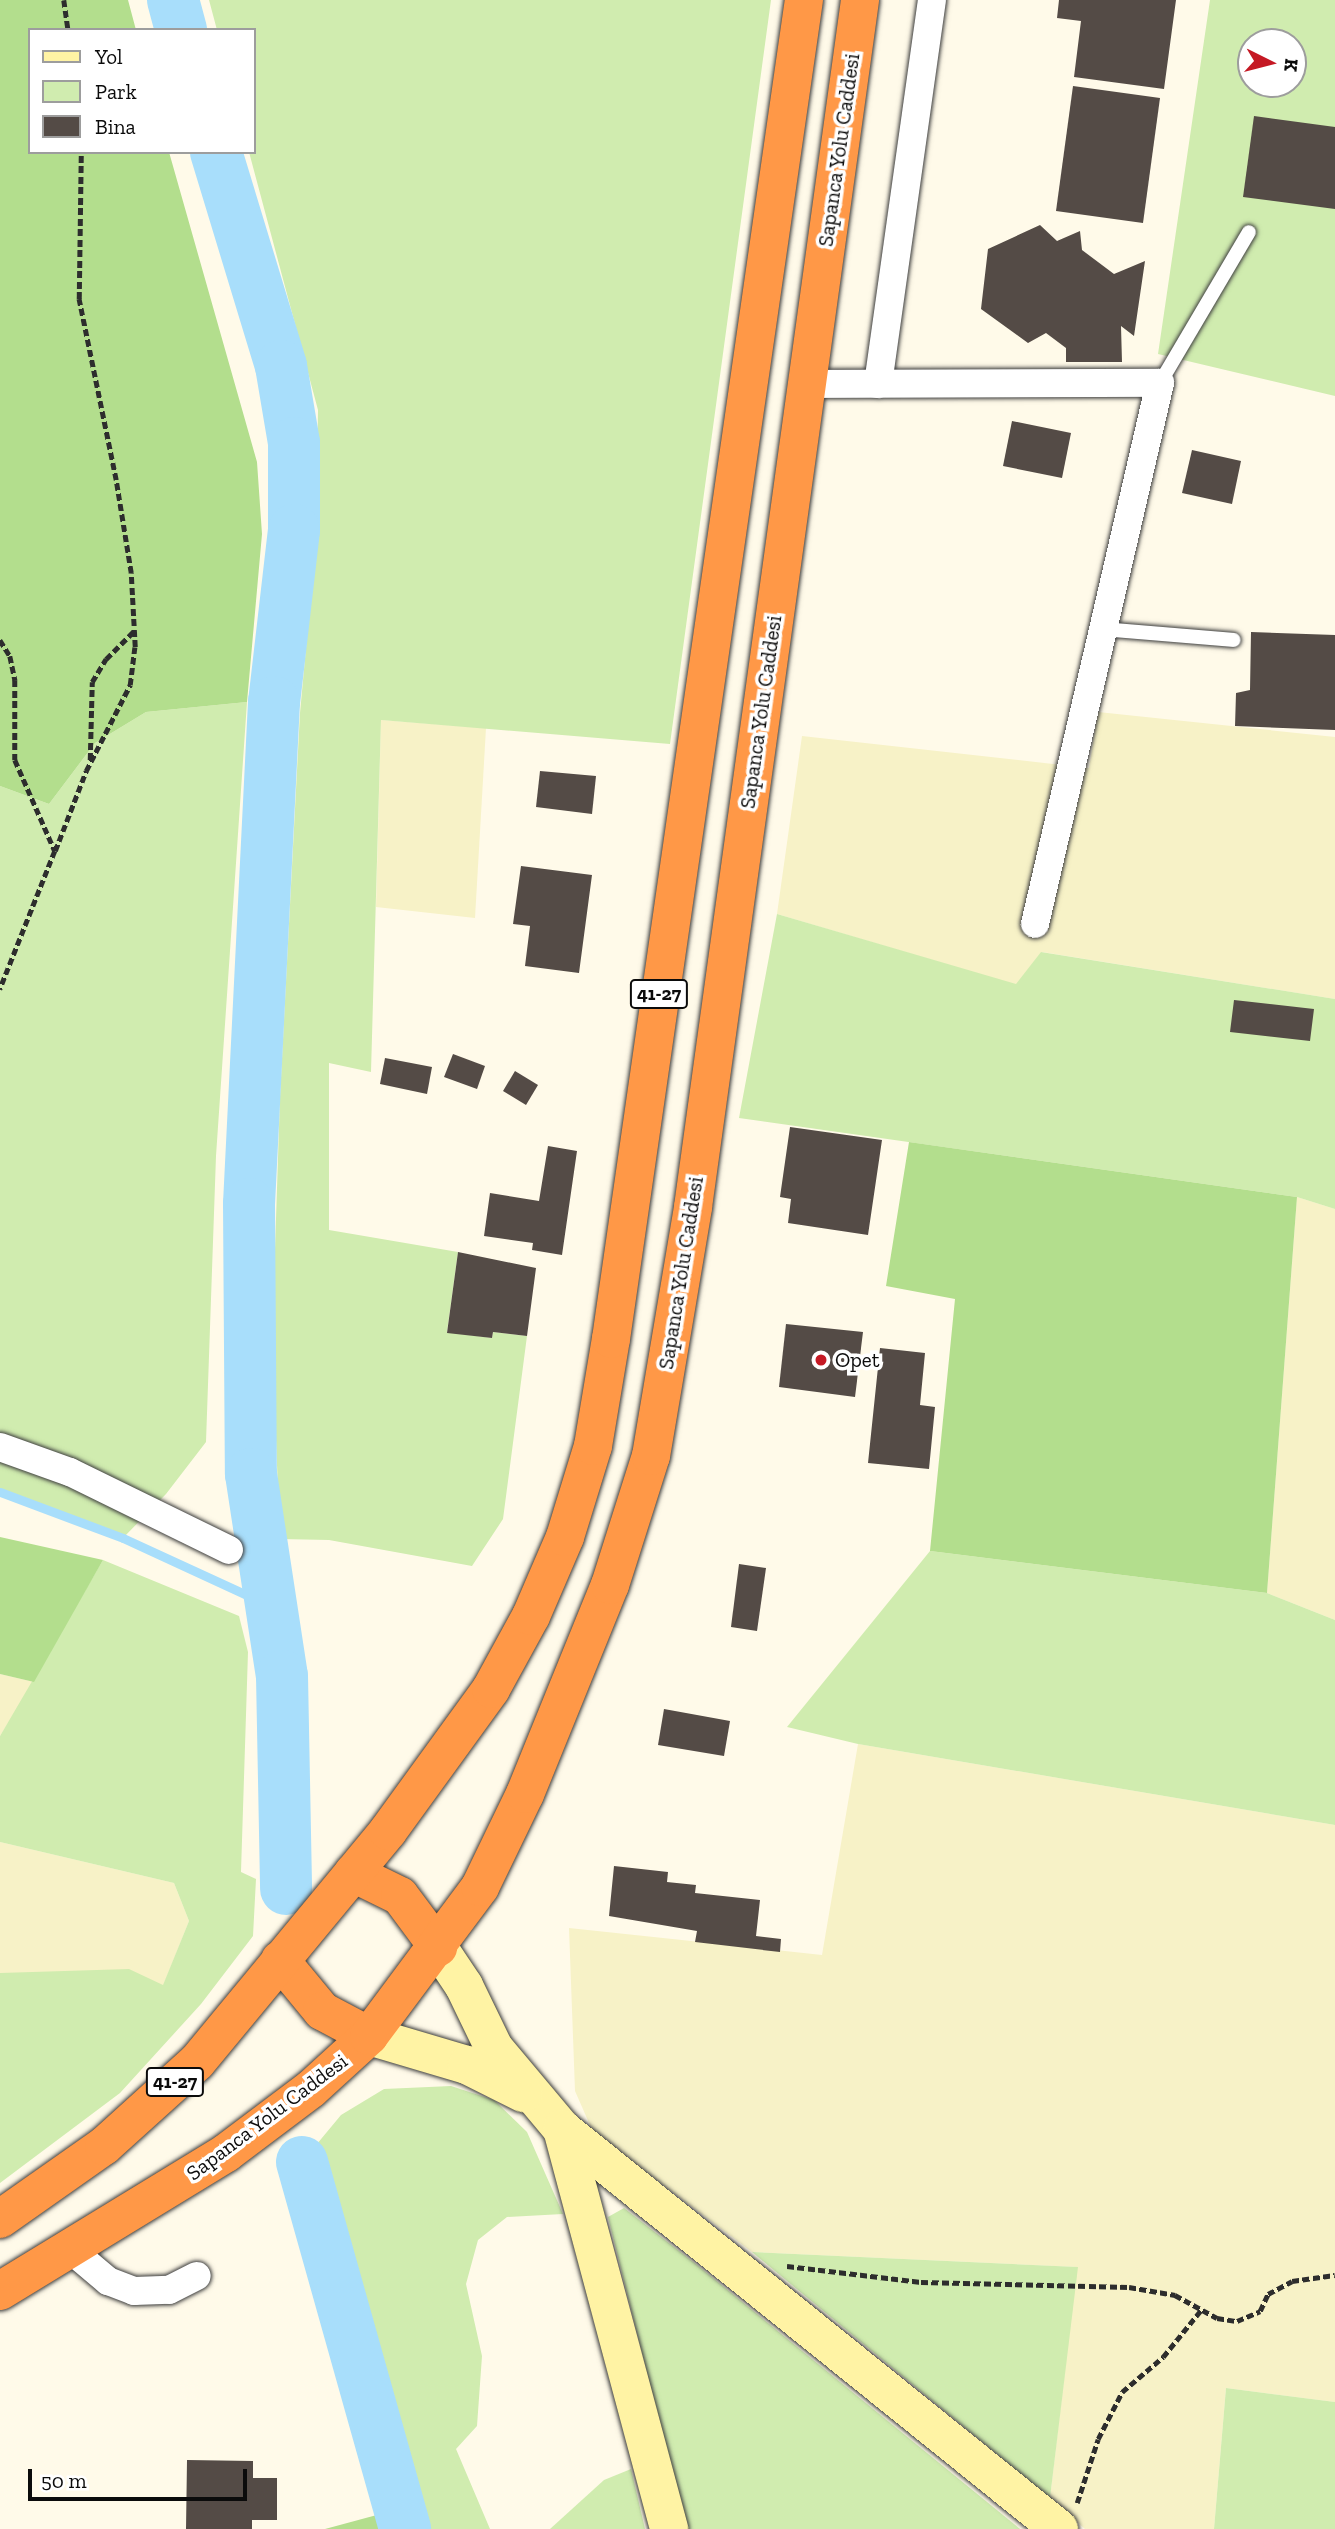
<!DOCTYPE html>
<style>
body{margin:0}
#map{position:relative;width:1335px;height:2529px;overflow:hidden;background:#fffae9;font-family:"Zilla Slab",serif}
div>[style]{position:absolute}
.farmland>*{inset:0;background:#f7f2c7}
.green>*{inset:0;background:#d0ecaf}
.forest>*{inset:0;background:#b3de8d}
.stream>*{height:9px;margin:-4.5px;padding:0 4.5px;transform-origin:4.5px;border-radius:4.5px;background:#a8defb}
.river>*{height:52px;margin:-26px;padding:0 26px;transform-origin:26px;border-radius:26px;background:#a8defb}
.building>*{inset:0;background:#544b46}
.path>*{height:4.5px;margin-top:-2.25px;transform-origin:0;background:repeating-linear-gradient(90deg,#2d2d2d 0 7px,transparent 0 10.5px)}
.roads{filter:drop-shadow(0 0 2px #3e3e3e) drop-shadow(0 0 2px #3e3e3e)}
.lane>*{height:14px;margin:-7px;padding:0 7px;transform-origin:7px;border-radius:7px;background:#fff}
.street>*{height:28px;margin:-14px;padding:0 14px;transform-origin:14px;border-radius:14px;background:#fff}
.secondary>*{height:38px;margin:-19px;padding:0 19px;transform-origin:19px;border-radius:19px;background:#fff3a4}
.highway>*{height:38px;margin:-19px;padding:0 19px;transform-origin:19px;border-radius:19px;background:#ff9847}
.dots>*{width:19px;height:19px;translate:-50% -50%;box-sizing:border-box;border:4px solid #fff;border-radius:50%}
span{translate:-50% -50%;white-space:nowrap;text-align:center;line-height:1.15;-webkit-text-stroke:7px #fff;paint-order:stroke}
.shield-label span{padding:2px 5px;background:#fff;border:2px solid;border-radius:5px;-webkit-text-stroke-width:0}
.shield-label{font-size:19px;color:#0b0b0b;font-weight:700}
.street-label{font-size:21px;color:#0b0b0b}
.poi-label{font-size:21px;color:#0b0b0b}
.left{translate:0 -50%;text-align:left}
.legend{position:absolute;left:28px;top:28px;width:228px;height:126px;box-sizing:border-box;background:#fff;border:2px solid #9d9d9d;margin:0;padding:9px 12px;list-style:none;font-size:21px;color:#0b0b0b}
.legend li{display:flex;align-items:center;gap:14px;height:35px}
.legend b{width:35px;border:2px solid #9d9d9d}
.north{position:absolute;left:1237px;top:28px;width:70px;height:70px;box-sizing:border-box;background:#fff;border:2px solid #9d9d9d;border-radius:50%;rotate:96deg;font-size:19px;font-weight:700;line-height:28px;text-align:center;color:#0b0b0b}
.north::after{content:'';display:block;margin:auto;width:24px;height:32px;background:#c51924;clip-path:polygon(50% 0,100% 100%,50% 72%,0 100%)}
.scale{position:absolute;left:28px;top:2469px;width:219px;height:32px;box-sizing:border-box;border:4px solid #0b0b0b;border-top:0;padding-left:9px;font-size:21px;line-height:24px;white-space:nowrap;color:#0b0b0b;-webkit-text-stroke:5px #fff;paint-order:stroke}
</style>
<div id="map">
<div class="farmland">
<i style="clip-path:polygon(1098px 712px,1335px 737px,1335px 999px,1042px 952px,1016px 985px,777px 914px,802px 736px,1089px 768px)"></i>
<i style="clip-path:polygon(381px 720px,486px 728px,475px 918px,376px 907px)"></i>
<i style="clip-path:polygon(1297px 1197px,1335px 1209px,1335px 1620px,1267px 1593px)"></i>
<i style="clip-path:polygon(0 1674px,34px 1682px,0 1736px)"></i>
<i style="clip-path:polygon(858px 1744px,1335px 1825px,1335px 2402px,1226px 2388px,1214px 2529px,1085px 2529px,1050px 2498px,1077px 2267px,752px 2252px,593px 2132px,575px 2091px,569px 1928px,822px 1955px)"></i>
<i style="clip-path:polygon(0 1842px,174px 1883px,189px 1921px,163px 1986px,60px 1973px,0 1973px)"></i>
</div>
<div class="green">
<i style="clip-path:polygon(209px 0,771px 0,670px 744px,381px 720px,371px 1072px,329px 1063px,329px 1230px,458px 1252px,447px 1332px,492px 1338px,493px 1332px,527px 1336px,503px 1519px,472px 1566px,329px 1540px,280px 1539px,272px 1341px,280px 1097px,300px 713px,316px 539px,318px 410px,249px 152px,254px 152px,254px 30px,217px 30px)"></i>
<i style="clip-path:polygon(evenodd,1210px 0,1335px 0,1335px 396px,1158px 354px,1210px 0,1251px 42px,1293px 42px,1293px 84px,1251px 84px,1251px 42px)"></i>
<i style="clip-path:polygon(247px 702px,216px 1156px,206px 1442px,166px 1494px,123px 1538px,0 1492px,0 786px,49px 804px,95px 743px,146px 712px)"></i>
<i style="clip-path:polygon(777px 914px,1016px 984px,1041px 952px,1335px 999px,1335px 1209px,1297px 1197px,739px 1118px)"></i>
<i style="clip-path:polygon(930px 1551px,1267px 1593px,1335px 1620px,1335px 1825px,858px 1744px,787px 1727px)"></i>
<i style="clip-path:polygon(103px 1560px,239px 1616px,248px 1652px,241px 1872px,256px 1879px,253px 1936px,201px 2004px,120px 2093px,0 2183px,0 1973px,129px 1969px,163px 1985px,189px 1921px,174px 1883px,0 1842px,0 1736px)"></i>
<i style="clip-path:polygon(451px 2086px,494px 2100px,527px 2132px,563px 2214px,507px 2217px,478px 2240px,466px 2284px,482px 2356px,477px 2426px,456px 2449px,490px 2529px,405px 2529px,302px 2162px,341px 2115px,384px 2089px)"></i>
<i style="clip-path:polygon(624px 2208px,697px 2265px,1020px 2529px,686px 2529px,608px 2217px)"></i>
<i style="clip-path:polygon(752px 2252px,1078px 2267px,1050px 2498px)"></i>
<i style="clip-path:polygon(1226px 2388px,1335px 2402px,1335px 2529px,1214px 2529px)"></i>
<i style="clip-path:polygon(631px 2469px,645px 2529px,550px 2529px,604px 2480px)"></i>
</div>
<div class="forest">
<i style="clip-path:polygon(0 0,128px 0,136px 30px,30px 30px,30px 152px,169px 152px,257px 462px,262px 534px,247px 702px,146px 712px,95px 743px,49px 804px,0 786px)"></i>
<i style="clip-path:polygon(909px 1142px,1297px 1197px,1267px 1593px,930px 1551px,955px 1299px,886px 1286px)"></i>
<i style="clip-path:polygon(0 1537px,103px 1560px,34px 1682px,0 1674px)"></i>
<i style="clip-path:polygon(399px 2509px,405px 2529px,325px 2529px)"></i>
</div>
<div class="stream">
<i style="left:0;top:1492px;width:131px;rotate:20.5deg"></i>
<i style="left:123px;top:1538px;width:163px;rotate:24.7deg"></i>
</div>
<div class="river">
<i style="left:173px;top:0;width:31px;rotate:75deg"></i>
<i style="left:216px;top:152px;width:224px;rotate:73.1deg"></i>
<i style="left:281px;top:366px;width:78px;rotate:80.4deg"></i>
<i style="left:294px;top:443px;width:87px;rotate:90deg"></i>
<i style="left:294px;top:530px;width:173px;rotate:96.6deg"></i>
<i style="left:274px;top:702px;width:503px;rotate:92.85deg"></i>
<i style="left:249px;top:1204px;width:270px;rotate:89.6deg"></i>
<i style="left:251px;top:1474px;width:204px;rotate:81.3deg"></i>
<i style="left:282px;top:1676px;width:213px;rotate:88.9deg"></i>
<i style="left:302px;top:2162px;width:381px;rotate:74.3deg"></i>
</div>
<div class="building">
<i style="clip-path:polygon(1059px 0,1176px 0,1164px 89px,1074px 77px,1081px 21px,1057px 18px)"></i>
<i style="clip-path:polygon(1073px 86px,1160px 98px,1143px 223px,1056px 211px)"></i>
<i style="clip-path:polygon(1254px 116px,1335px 127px,1335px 209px,1243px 197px)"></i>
<i style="clip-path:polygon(1040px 225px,1057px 241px,1080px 231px,1082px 250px,1114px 274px,1145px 261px,1134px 336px,1121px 326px,1122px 362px,1066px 362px,1066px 348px,1046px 333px,1028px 343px,981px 309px,988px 249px)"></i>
<i style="clip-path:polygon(1012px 421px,1071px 433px,1062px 478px,1003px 466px)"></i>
<i style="clip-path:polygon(1192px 450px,1241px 461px,1232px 504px,1182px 493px)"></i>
<i style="clip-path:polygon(1251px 632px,1335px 635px,1335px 730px,1235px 726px,1236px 693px,1250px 690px)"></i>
<i style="clip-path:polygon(540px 771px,596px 776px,592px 814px,536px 807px)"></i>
<i style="clip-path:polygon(521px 866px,592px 875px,579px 973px,525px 966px,530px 926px,513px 924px)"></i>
<i style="clip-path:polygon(1234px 1000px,1314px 1009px,1310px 1041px,1230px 1032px)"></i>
<i style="clip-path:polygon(453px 1054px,485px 1066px,477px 1089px,444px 1077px)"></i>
<i style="clip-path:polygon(385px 1058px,432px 1067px,427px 1094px,380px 1084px)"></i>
<i style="clip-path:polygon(515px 1071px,538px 1085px,526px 1105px,503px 1091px)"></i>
<i style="clip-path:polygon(790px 1127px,882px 1140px,868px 1235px,788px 1223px,791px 1199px,780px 1197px)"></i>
<i style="clip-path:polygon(548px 1146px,577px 1151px,562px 1255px,532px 1250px,533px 1243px,484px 1236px,490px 1193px,539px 1201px)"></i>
<i style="clip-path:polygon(458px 1252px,536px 1268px,527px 1336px,493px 1332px,492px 1338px,447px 1333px)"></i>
<i style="clip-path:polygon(786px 1324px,863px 1332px,855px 1397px,779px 1387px)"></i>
<i style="clip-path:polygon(880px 1348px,925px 1353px,920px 1405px,935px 1407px,929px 1469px,868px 1463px)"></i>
<i style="clip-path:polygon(739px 1564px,766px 1568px,757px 1631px,731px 1627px)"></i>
<i style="clip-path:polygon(664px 1709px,730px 1721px,724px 1756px,658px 1745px)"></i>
<i style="clip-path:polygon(614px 1866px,668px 1872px,667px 1882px,696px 1885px,695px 1893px,760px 1900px,756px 1936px,781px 1939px,780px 1952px,695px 1942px,697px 1931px,609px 1916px)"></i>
<i style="clip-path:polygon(187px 2460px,253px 2461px,253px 2478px,277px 2478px,277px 2520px,252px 2520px,252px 2529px,186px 2529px)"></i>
</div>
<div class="path">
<i style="left:64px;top:0;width:30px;rotate:82deg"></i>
<i style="left:0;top:640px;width:19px;rotate:58deg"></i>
<i style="left:10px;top:656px;width:25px;rotate:78deg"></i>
<i style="left:15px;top:680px;width:80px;rotate:90deg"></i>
<i style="left:15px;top:760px;width:99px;rotate:66.3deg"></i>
<i style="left:55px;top:851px;width:149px;rotate:111.7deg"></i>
<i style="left:90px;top:760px;width:78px;rotate:-88.5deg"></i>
<i style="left:92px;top:682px;width:27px;rotate:-59deg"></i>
<i style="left:106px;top:659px;width:40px;rotate:-45deg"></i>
<i style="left:55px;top:851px;width:86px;rotate:-68.8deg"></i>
<i style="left:86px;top:771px;width:97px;rotate:-62.9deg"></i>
<i style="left:130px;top:685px;width:38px;rotate:-83deg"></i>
<i style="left:135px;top:647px;width:74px;rotate:-93.1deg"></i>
<i style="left:131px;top:573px;width:94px;rotate:-99.2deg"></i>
<i style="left:116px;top:480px;width:185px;rotate:-101.6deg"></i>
<i style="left:79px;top:299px;width:147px;rotate:-89.2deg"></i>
<i style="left:787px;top:2266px;width:135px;rotate:6.8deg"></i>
<i style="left:921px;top:2282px;width:208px;rotate:1.4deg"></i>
<i style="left:1129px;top:2287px;width:47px;rotate:9.9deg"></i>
<i style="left:1175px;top:2295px;width:48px;rotate:28.7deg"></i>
<i style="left:1217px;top:2318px;width:20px;rotate:9deg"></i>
<i style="left:1237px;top:2321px;width:25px;rotate:-23deg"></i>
<i style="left:1260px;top:2311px;width:19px;rotate:-65deg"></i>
<i style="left:1268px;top:2294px;width:27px;rotate:-28deg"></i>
<i style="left:1292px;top:2281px;width:43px;rotate:-7.9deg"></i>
<i style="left:1077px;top:2503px;width:67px;rotate:-71.8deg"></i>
<i style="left:1098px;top:2439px;width:53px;rotate:-62.9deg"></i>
<i style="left:1122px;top:2392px;width:54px;rotate:-40.5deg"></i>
<i style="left:1163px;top:2357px;width:60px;rotate:-51deg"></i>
</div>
<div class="roads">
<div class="lane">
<i style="left:1160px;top:383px;width:175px;rotate:-59.5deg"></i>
<i style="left:1103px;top:629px;width:131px;rotate:4.8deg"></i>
</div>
<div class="street">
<i style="left:806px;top:384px;width:354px;rotate:-0.2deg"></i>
<i style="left:1160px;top:383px;width:555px;rotate:103.01deg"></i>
<i style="left:878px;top:384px;width:388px;rotate:-82deg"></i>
<i style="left:0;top:1447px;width:74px;rotate:19.7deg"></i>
<i style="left:70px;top:1472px;width:177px;rotate:26.1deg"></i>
<i style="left:70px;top:2249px;width:50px;rotate:40.1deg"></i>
<i style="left:108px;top:2281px;width:28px;rotate:21deg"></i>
<i style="left:134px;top:2291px;width:35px;rotate:-2deg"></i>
<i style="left:169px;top:2290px;width:31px;rotate:-27deg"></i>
</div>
<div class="secondary">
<i style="left:438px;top:1947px;width:47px;rotate:56.3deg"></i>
<i style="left:464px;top:1986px;width:69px;rotate:64.2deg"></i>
<i style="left:494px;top:2048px;width:106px;rotate:50deg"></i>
<i style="left:562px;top:2129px;width:638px;rotate:38.83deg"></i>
<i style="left:369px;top:2036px;width:102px;rotate:16.5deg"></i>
<i style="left:467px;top:2065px;width:63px;rotate:26.6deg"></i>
<i style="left:562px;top:2129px;width:414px;rotate:75deg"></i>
</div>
<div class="highway">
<i style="left:353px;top:1873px;width:52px;rotate:26.1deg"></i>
<i style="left:400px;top:1896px;width:64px;rotate:53.3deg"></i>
<i style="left:280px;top:1960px;width:66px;rotate:50.5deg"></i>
<i style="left:322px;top:2011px;width:53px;rotate:28deg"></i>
<i style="left:0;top:2219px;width:127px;rotate:-35.1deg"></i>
<i style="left:104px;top:2146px;width:125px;rotate:-42.1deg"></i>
<i style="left:197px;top:2062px;width:300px;rotate:-50.4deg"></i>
<i style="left:388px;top:1831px;width:175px;rotate:-54deg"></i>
<i style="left:491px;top:1689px;width:83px;rotate:-61.3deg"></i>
<i style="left:531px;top:1616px;width:86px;rotate:-66.7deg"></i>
<i style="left:565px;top:1537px;width:95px;rotate:-72.9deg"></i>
<i style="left:593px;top:1446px;width:109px;rotate:-80.5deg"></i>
<i style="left:611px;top:1339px;width:1353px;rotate:-81.8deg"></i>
<i style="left:0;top:2291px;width:265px;rotate:-31.4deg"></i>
<i style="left:226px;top:2153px;width:106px;rotate:-37deg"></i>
<i style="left:311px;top:2089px;width:79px;rotate:-42.4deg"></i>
<i style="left:369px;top:2036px;width:186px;rotate:-53.3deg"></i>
<i style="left:480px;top:1887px;width:103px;rotate:-64.2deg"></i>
<i style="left:525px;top:1794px;width:226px;rotate:-67.9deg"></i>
<i style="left:610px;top:1585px;width:135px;rotate:-72.4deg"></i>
<i style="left:651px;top:1456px;width:253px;rotate:-80.4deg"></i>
<i style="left:693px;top:1207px;width:1218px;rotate:-82.12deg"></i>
</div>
</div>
<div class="dots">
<i style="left:821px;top:1360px;background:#c51924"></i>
</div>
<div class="shield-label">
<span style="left:659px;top:994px">41-27</span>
<span style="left:175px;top:2082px">41-27</span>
</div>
<div class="street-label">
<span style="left:839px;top:150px;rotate:-82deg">Sapanca Yolu Caddesi</span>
<span style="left:761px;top:712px;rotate:-82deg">Sapanca Yolu Caddesi</span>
<span style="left:681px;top:1273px;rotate:-81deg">Sapanca Yolu Caddesi</span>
<span style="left:267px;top:2117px;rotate:-37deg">Sapanca Yolu Caddesi</span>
</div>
<div class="poi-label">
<span class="left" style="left:835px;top:1360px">Opet</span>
</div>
<ul class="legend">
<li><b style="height:9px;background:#fff3a4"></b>Yol</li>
<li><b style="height:19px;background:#d0ecaf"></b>Park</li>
<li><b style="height:19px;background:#544b46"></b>Bina</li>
</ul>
<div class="north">K</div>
<div class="scale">50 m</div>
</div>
